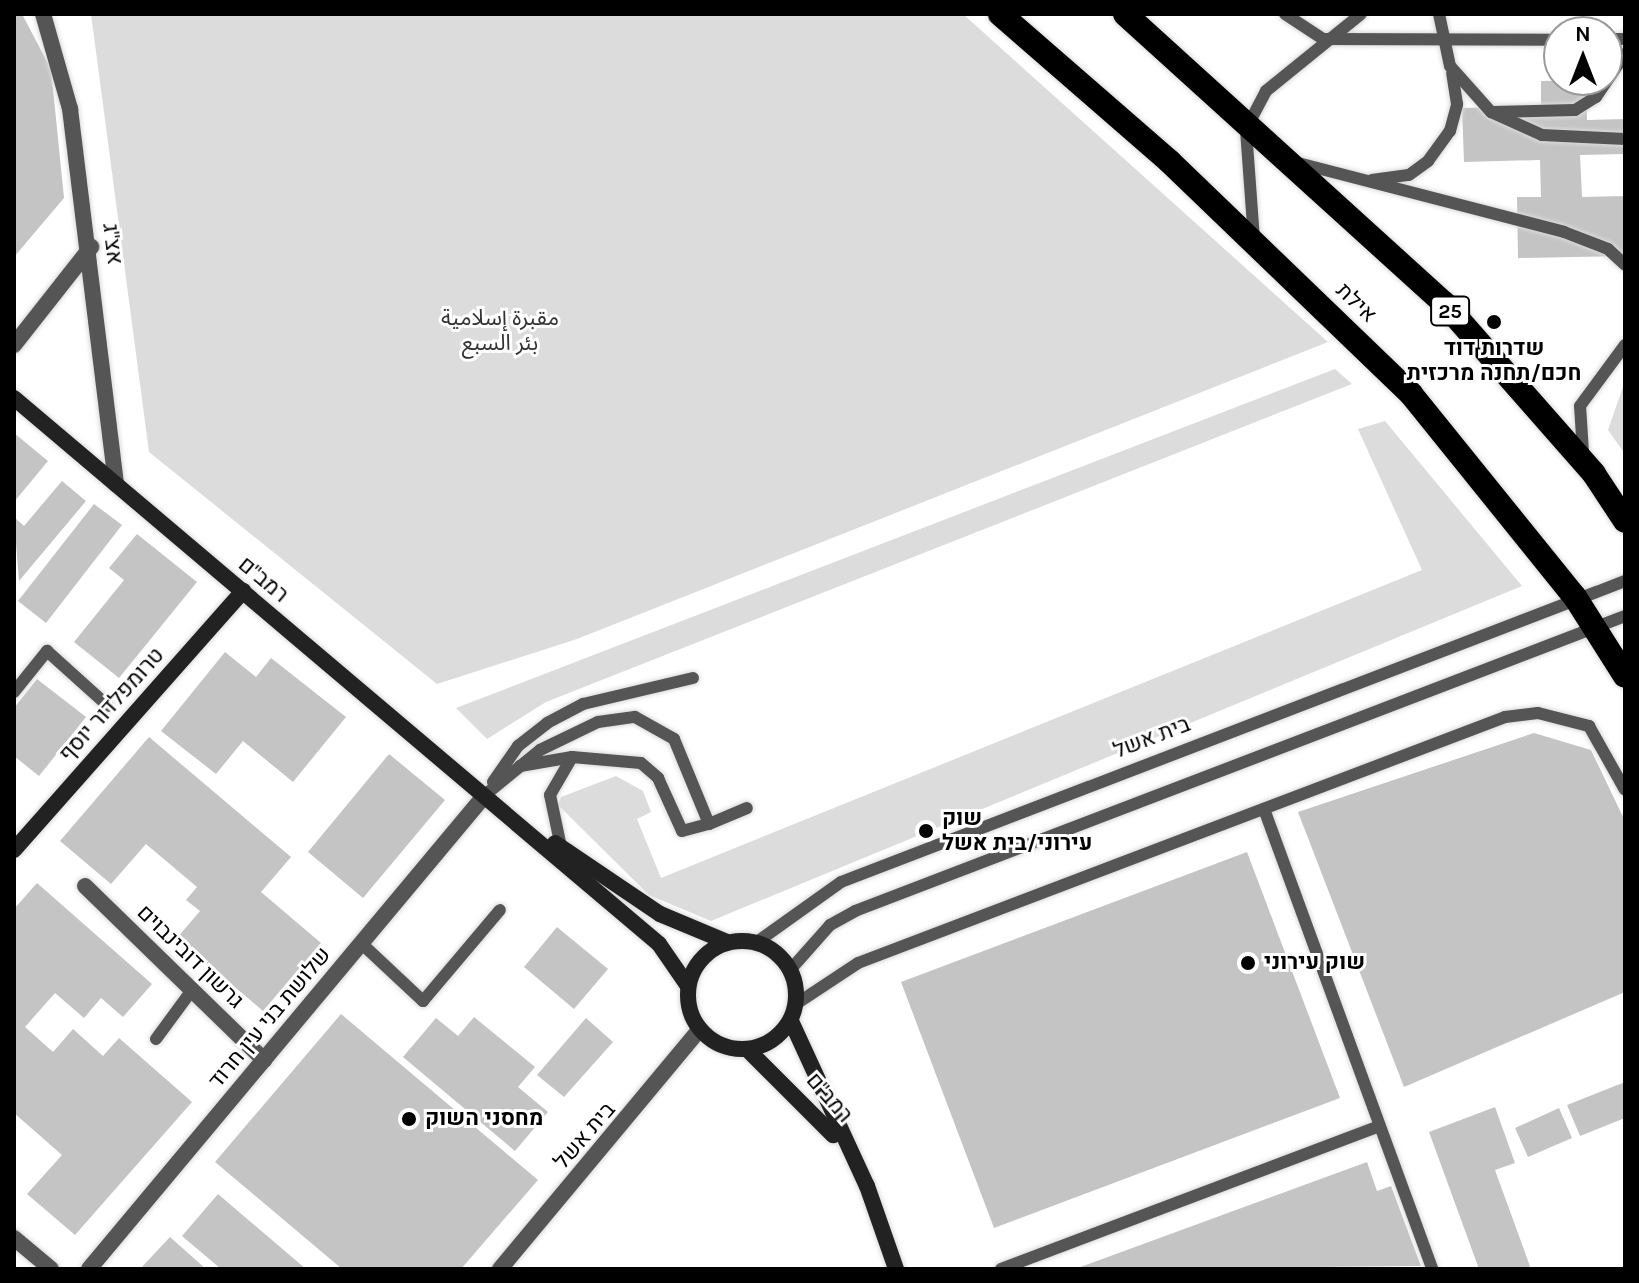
<!DOCTYPE html>
<meta charset="utf-8">
<style>
body{margin:0}
#map{position:relative;width:1639px;height:1283px;overflow:hidden;background:#fff;font-family:Karla,"Noto Sans Arabic",Heebo,sans-serif}
div>[style]{position:absolute}
.green>*{inset:0;background:#dcdcdc}
.building>*{inset:0;background:#c4c4c4}
.roads{filter:drop-shadow(0 0 2px #dbdbdb) drop-shadow(0 0 2px #dbdbdb)}
.lane>*{height:12px;margin:-6px;padding:0 6px;transform-origin:6px;border-radius:6px;background:#555}
.street>*{height:16px;margin:-8px;padding:0 8px;transform-origin:8px;border-radius:8px;background:#555}
.secondary>*{height:16px;margin:-8px;padding:0 8px;transform-origin:8px;border-radius:8px;background:#222}
.secondary>.ring{margin:-8px;padding:0;box-sizing:content-box;background:none;border:16px solid #222;border-radius:50%}
.highway>*{height:24px;margin:-12px;padding:0 12px;transform-origin:12px;border-radius:12px;background:#000}
.dots>*{width:22px;height:22px;translate:-50% -50%;box-sizing:border-box;border:4px solid #fff;border-radius:50%}
span{translate:-50% -50%;white-space:nowrap;text-align:center;line-height:1.15;-webkit-text-stroke:6px #fff;paint-order:stroke}
.shield-label span{padding:2px 6px;background:#fff;border:2px solid;border-radius:6px;-webkit-text-stroke-width:0}
.shield-label{font-size:20px;color:#000;font-weight:700}
.street-label{font-size:22px;color:#000}
.park-label{font-size:22px;color:#333}
.poi-label{font-size:22px;color:#000;font-weight:700}
.left{translate:0 -50%;text-align:left}
.frame{position:absolute;inset:0;border:16px solid #000;pointer-events:none}
.north{position:absolute;left:1543px;top:16px;width:80px;height:80px;box-sizing:border-box;background:#fff;border:2px solid #999;border-radius:50%;rotate:0deg;font-size:22px;font-weight:700;line-height:32px;text-align:center;color:#000}
.north::after{content:'';display:block;margin:auto;width:28px;height:36px;background:#000;clip-path:polygon(50% 0,100% 100%,50% 72%,0 100%)}
</style>
<div id="map">
<div class="green">
<i style="clip-path:polygon(91px 14px,963px 14px,1328px 342px,577px 639px,437px 684px,149px 452px)"></i>
<i style="clip-path:polygon(1335px 369px,1352px 384px,546px 702px,487px 739px,456px 708px)"></i>
<i style="clip-path:polygon(1625px 381px,1625px 454px,1608px 430px)"></i>
<i style="clip-path:polygon(1385px 421px,1522px 586px,711px 921px,649px 895px,558px 805px,561px 797px,616px 776px,643px 791px,651px 812px,637px 819px,661px 878px,1422px 570px,1358px 429px)"></i>
</div>
<div class="building">
<i style="clip-path:polygon(14px 14px,22px 14px,51px 69px,64px 198px,14px 257px)"></i>
<i style="clip-path:polygon(1586px 80px,1587px 120px,1625px 119px,1625px 154px,1580px 155px,1582px 197px,1625px 196px,1625px 256px,1518px 258px,1517px 197px,1541px 197px,1540px 160px,1464px 162px,1462px 108px,1541px 106px,1541px 81px)"></i>
<i style="clip-path:polygon(14px 433px,48px 461px,14px 502px)"></i>
<i style="clip-path:polygon(62px 481px,86px 501px,19px 581px,14px 517px,24px 526px)"></i>
<i style="clip-path:polygon(94px 504px,122px 525px,46px 623px,18px 601px)"></i>
<i style="clip-path:polygon(137px 534px,197px 582px,119px 678px,74px 642px,124px 580px,109px 568px)"></i>
<i style="clip-path:polygon(225px 652px,256px 677px,271px 658px,346px 717px,293px 782px,243px 741px,216px 774px,161px 731px)"></i>
<i style="clip-path:polygon(37px 679px,86px 717px,39px 776px,14px 756px,14px 708px)"></i>
<i style="clip-path:polygon(1534px 733px,1591px 750px,1625px 821px,1625px 992px,1404px 1087px,1298px 812px)"></i>
<i style="clip-path:polygon(149px 737px,291px 857px,261px 892px,321px 943px,263px 1011px,177px 938px,200px 911px,186px 900px,197px 887px,146px 844px,111px 884px,60px 841px)"></i>
<i style="clip-path:polygon(389px 754px,445px 800px,363px 898px,308px 852px)"></i>
<i style="clip-path:polygon(1247px 852px,1340px 1098px,994px 1228px,901px 982px)"></i>
<i style="clip-path:polygon(37px 883px,152px 984px,123px 1017px,101px 998px,84px 1018px,55px 993px,25px 1027px,53px 1052px,73px 1029px,103px 1056px,119px 1038px,192px 1102px,75px 1235px,27px 1194px,62px 1155px,14px 1113px,14px 909px)"></i>
<i style="clip-path:polygon(557px 927px,608px 969px,574px 1009px,524px 967px)"></i>
<i style="clip-path:polygon(341px 1014px,538px 1180px,461px 1269px,342px 1269px,215px 1162px)"></i>
<i style="clip-path:polygon(474px 1017px,535px 1067px,518px 1087px,548px 1112px,515px 1151px,403px 1057px,436px 1018px,458px 1036px)"></i>
<i style="clip-path:polygon(586px 1018px,613px 1042px,564px 1097px,537px 1075px)"></i>
<i style="clip-path:polygon(1625px 1082px,1625px 1118px,1580px 1136px,1567px 1105px)"></i>
<i style="clip-path:polygon(1495px 1107px,1515px 1163px,1495px 1170px,1531px 1269px,1479px 1269px,1429px 1132px)"></i>
<i style="clip-path:polygon(1559px 1108px,1572px 1138px,1528px 1157px,1515px 1128px)"></i>
<i style="clip-path:polygon(1367px 1162px,1377px 1191px,1391px 1186px,1421px 1266px,1075px 1269px)"></i>
<i style="clip-path:polygon(218px 1194px,306px 1269px,221px 1269px,182px 1236px)"></i>
<i style="clip-path:polygon(170px 1237px,206px 1269px,140px 1269px)"></i>
</div>
<div class="roads">
<div class="lane">
<i style="left:1285px;top:14px;width:45px;rotate:33.3deg"></i>
<i style="left:1323px;top:39px;width:236px;rotate:0.2deg"></i>
<i style="left:1439px;top:14px;width:53px;rotate:78.1deg"></i>
<i style="left:1450px;top:66px;width:62px;rotate:48.3deg"></i>
<i style="left:1491px;top:112px;width:56px;rotate:24.3deg"></i>
<i style="left:1542px;top:135px;width:83px;rotate:2.8deg"></i>
<i style="left:1607px;top:39px;width:18px"></i>
<i style="left:1494px;top:112px;width:81px;rotate:-1.4deg"></i>
<i style="left:1575px;top:110px;width:25px;rotate:-32deg"></i>
<i style="left:1596px;top:97px;width:52px;rotate:-56deg"></i>
<i style="left:1298px;top:163px;width:275px;rotate:14.5deg"></i>
<i style="left:1564px;top:232px;width:47px;rotate:21.1deg"></i>
<i style="left:1608px;top:249px;width:23px;rotate:43deg"></i>
<i style="left:1372px;top:180px;width:37px;rotate:-8deg"></i>
<i style="left:1409px;top:175px;width:24px;rotate:-36deg"></i>
<i style="left:1428px;top:161px;width:37px;rotate:-54deg"></i>
<i style="left:1450px;top:131px;width:28px;rotate:-75deg"></i>
<i style="left:1457px;top:104px;width:31px;rotate:-99deg"></i>
<i style="left:1254px;top:239px;width:110px;rotate:-94.2deg"></i>
<i style="left:1246px;top:129px;width:43px;rotate:-62.2deg"></i>
<i style="left:1266px;top:91px;width:122px;rotate:-39deg"></i>
<i style="left:1583px;top:452px;width:46px;rotate:-93.7deg"></i>
<i style="left:1580px;top:406px;width:76px;rotate:-53.6deg"></i>
<i style="left:14px;top:692px;width:53px;rotate:-51.2deg"></i>
<i style="left:47px;top:651px;width:82px;rotate:42deg"></i>
<i style="left:520px;top:766px;width:53px;rotate:-9.8deg"></i>
<i style="left:572px;top:757px;width:69px;rotate:5deg"></i>
<i style="left:641px;top:763px;width:23px;rotate:41deg"></i>
<i style="left:658px;top:778px;width:58px;rotate:65.6deg"></i>
<i style="left:682px;top:831px;width:28px;rotate:-15deg"></i>
<i style="left:493px;top:782px;width:44px;rotate:-55.2deg"></i>
<i style="left:518px;top:746px;width:37px;rotate:-38deg"></i>
<i style="left:547px;top:723px;width:41px;rotate:-27.8deg"></i>
<i style="left:583px;top:704px;width:113px;rotate:-13.3deg"></i>
<i style="left:485px;top:795px;width:71px;rotate:-39.3deg"></i>
<i style="left:540px;top:750px;width:64px;rotate:-25.8deg"></i>
<i style="left:598px;top:722px;width:37px;rotate:-8deg"></i>
<i style="left:635px;top:717px;width:45px;rotate:29.4deg"></i>
<i style="left:674px;top:739px;width:92px;rotate:67.6deg"></i>
<i style="left:709px;top:824px;width:41px;rotate:-22.8deg"></i>
<i style="left:1264px;top:809px;width:490px;rotate:69.9deg"></i>
<i style="left:561px;top:847px;width:53px;rotate:-101.9deg"></i>
<i style="left:550px;top:795px;width:44px;rotate:-59.9deg"></i>
<i style="left:757px;top:942px;width:103px;rotate:-35.5deg"></i>
<i style="left:841px;top:882px;width:840px;rotate:-21deg"></i>
<i style="left:361px;top:943px;width:85px;rotate:43.1deg"></i>
<i style="left:423px;top:1001px;width:119px;rotate:-49.8deg"></i>
<i style="left:791px;top:969px;width:59px;rotate:-48.4deg"></i>
<i style="left:830px;top:925px;width:29px;rotate:-29deg"></i>
<i style="left:855px;top:911px;width:825px;rotate:-20.96deg"></i>
<i style="left:796px;top:1004px;width:74px;rotate:-33.5deg"></i>
<i style="left:858px;top:963px;width:692px;rotate:-20.82deg"></i>
<i style="left:1505px;top:717px;width:33px;rotate:-7deg"></i>
<i style="left:1538px;top:713px;width:53px;rotate:14.3deg"></i>
<i style="left:1589px;top:726px;width:73px;rotate:60.6deg"></i>
<i style="left:156px;top:1039px;width:61px;rotate:-53.7deg"></i>
<i style="left:1001px;top:1269px;width:404px;rotate:-20.7deg"></i>
</div>
<div class="street">
<i style="left:43px;top:14px;width:99px;rotate:74.1deg"></i>
<i style="left:70px;top:109px;width:378px;rotate:83deg"></i>
<i style="left:14px;top:345px;width:125px;rotate:-51.8deg"></i>
<i style="left:85px;top:886px;width:250px;rotate:44.2deg"></i>
<i style="left:14px;top:1238px;width:48px;rotate:40deg"></i>
<i style="left:89px;top:1269px;width:618px;rotate:-50.12deg"></i>
<i style="left:500px;top:1269px;width:312px;rotate:-50.2deg"></i>
</div>
<div class="secondary">
<i style="left:14px;top:398px;width:845px;rotate:40.25deg"></i>
<i style="left:659px;top:944px;width:51px;rotate:55.4deg"></i>
<i style="left:555px;top:843px;width:127px;rotate:34.1deg"></i>
<i style="left:660px;top:914px;width:73px;rotate:22.7deg"></i>
<i style="left:14px;top:850px;width:346px;rotate:-48.5deg"></i>
<i class="ring" style="left:688px;top:941px;width:92px;height:92px"></i>
<i style="left:791px;top:1021px;width:182px;rotate:65.3deg"></i>
<i style="left:867px;top:1186px;width:88px;rotate:70.7deg"></i>
<i style="left:747px;top:1049px;width:122px;rotate:45deg"></i>
</div>
<div class="highway">
<i style="left:1000px;top:14px;width:224px;rotate:41deg"></i>
<i style="left:1169px;top:161px;width:336px;rotate:43.9deg"></i>
<i style="left:1411px;top:394px;width:261px;rotate:51.1deg"></i>
<i style="left:1575px;top:597px;width:93px;rotate:57.7deg"></i>
<i style="left:1125px;top:14px;width:430px;rotate:42.2deg"></i>
<i style="left:1444px;top:303px;width:227px;rotate:48.7deg"></i>
<i style="left:1594px;top:474px;width:56px;rotate:56.6deg"></i>
</div>
</div>
<div class="dots">
<i style="left:1494px;top:322px;background:#000"></i>
<i style="left:926px;top:831px;background:#000"></i>
<i style="left:1248px;top:963px;background:#000"></i>
<i style="left:409px;top:1119px;background:#000"></i>
</div>
<div class="shield-label">
<span style="left:1450px;top:311px">25</span>
</div>
<div class="street-label">
<span style="left:112px;top:244px;rotate:83deg">אצ"ג</span>
<span style="left:1356px;top:303px;rotate:44deg">אילת</span>
<span style="left:263px;top:580px;rotate:40deg">רמב"ם</span>
<span style="left:112px;top:705px;rotate:-48deg">טרומפלדור יוסף</span>
<span style="left:1152px;top:738px;rotate:-21deg">בית אשל</span>
<span style="left:190px;top:957px;rotate:44deg">גרשון דובינבוים</span>
<span style="left:270px;top:1018px;rotate:-50deg">שלושת בני עין חרוד</span>
<span style="left:829px;top:1098px;rotate:49deg">רמב"ם</span>
<span style="left:585px;top:1136px;rotate:-49deg">בית אשל</span>
</div>
<div class="park-label">
<span style="left:500px;top:331px">مقبرة إسلامية<br>بئر السبع</span>
</div>
<div class="poi-label">
<span style="left:1494px;top:361px">שדרות דוד<br>חכם/תחנה מרכזית</span>
<span class="left" style="left:942px;top:831px">שוק<br>עירוני/בית אשל</span>
<span class="left" style="left:1264px;top:963px">שוק עירוני</span>
<span class="left" style="left:425px;top:1119px">מחסני השוק</span>
</div>
<div class="frame"></div>
<div class="north">N</div>
</div>
